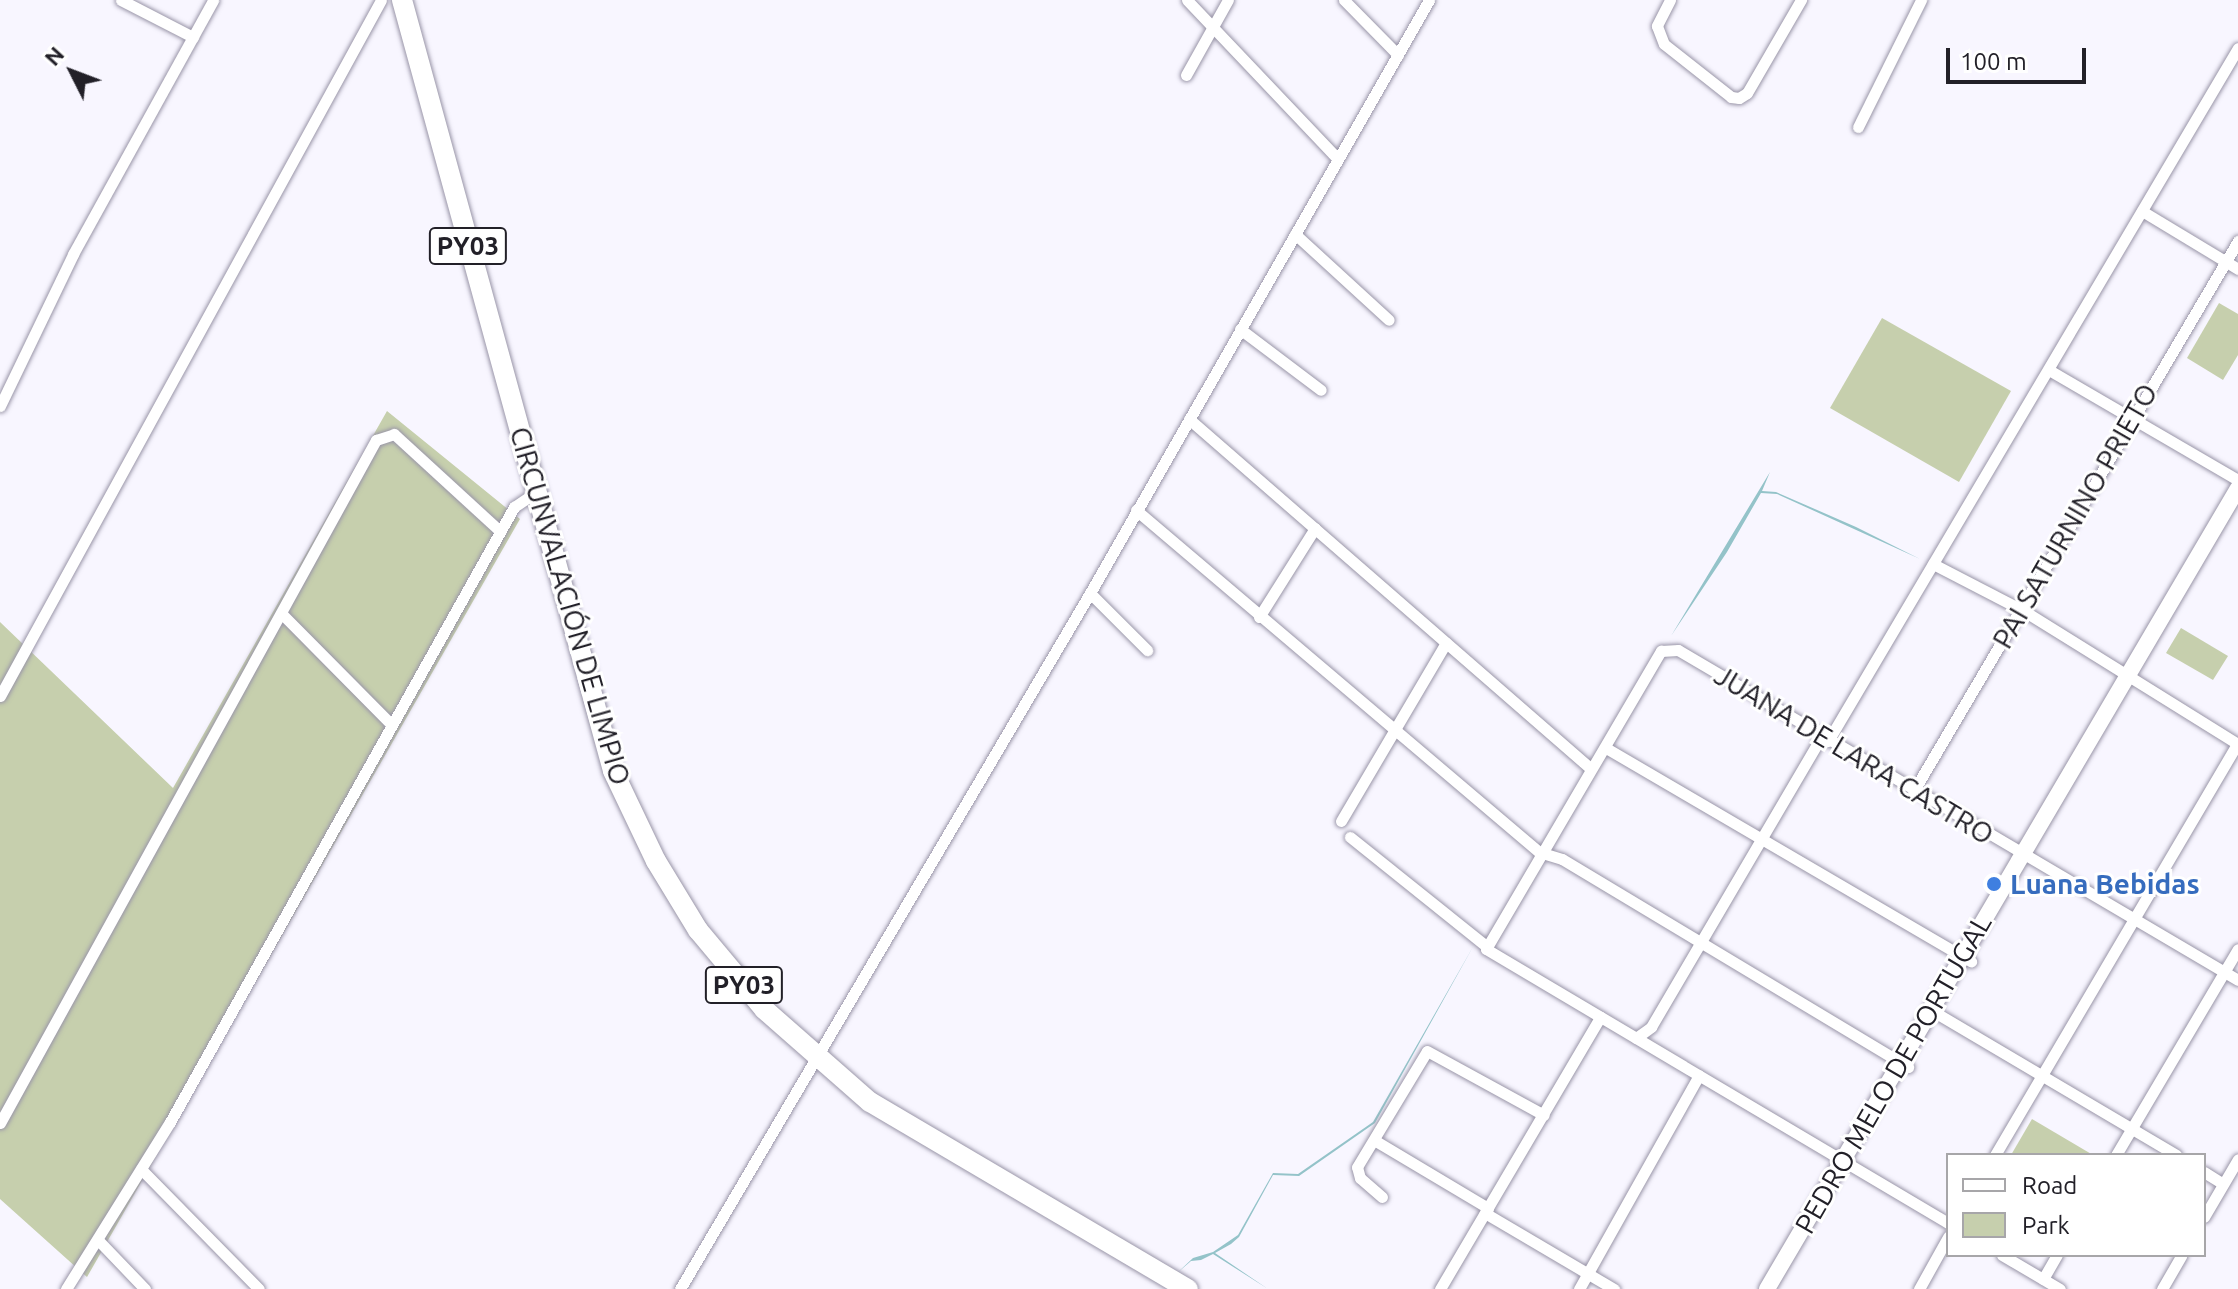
<!DOCTYPE html>
<meta charset="utf-8">
<style>
body{margin:0}
#map{position:relative;width:2238px;height:1289px;overflow:hidden;background:#f8f6ff;font-family:Ubuntu,sans-serif}
div>[style]{position:absolute}
.green>*{inset:0;background:#c6cfad}
.water>*{inset:0;background:#94c3c9}
.roads{filter:drop-shadow(0 0 2px #9995a8) drop-shadow(0 0 2px #9995a8)}
.street>*{height:11px;margin:-5.5px;padding:0 5.5px;transform-origin:5.5px;border-radius:5.5px;background:#fff}
.secondary>*{height:16px;margin:-8px;padding:0 8px;transform-origin:8px;border-radius:8px;background:#fff}
.highway>*{height:20px;margin:-10px;padding:0 10px;transform-origin:10px;border-radius:10px;background:#fff}
.dots>*{width:22px;height:22px;translate:-50% -50%;box-sizing:border-box;border:4px solid #fff;border-radius:50%}
span{translate:-50% -50%;white-space:nowrap;text-align:center;line-height:1.15;-webkit-text-stroke:6px #fff;paint-order:stroke}
.shield-label span{padding:2px 6px;background:#fff;border:2px solid;border-radius:6px;-webkit-text-stroke-width:0}
.shield-label{font-size:26px;color:#222028;font-weight:700}
.street-label{font-size:28px;color:#222028}
.shop-label{font-size:28px;color:#366cbe;font-weight:700}
.left{translate:0 -50%;text-align:left}
.legend{position:absolute;left:1946px;top:1153px;width:260px;height:104px;box-sizing:border-box;background:#fff;border:2px solid #a7a6a9;margin:0;padding:10px 14px;list-style:none;font-size:24px;color:#222028}
.legend li{display:flex;align-items:center;gap:16px;height:40px}
.legend b{width:40px;border:2px solid #a7a6a9}
.north{position:absolute;left:32px;top:32px;width:80px;height:80px;-webkit-text-stroke:6px #fff;paint-order:stroke;rotate:312deg;font-size:22px;font-weight:700;line-height:32px;text-align:center;color:#222028}
.north::after{content:'';display:block;margin:auto;width:28px;height:36px;background:#222028;clip-path:polygon(50% 0,100% 100%,50% 72%,0 100%)}
.scale{position:absolute;left:1946px;top:48px;width:140px;height:36px;box-sizing:border-box;border:4px solid #222028;border-top:0;padding-left:10px;font-size:24px;line-height:28px;white-space:nowrap;color:#222028;-webkit-text-stroke:6px #fff;paint-order:stroke}
</style>
<div id="map">
<div class="green">
<i style="clip-path:polygon(2219px 303px,2238px 314px,2238px 355px,2223px 380px,2187px 358px)"></i>
<i style="clip-path:polygon(1882px 318px,2011px 391px,1959px 482px,1830px 408px)"></i>
<i style="clip-path:polygon(387px 411px,520px 519px,87px 1277px,0 1199px,0 622px,173px 788px)"></i>
<i style="clip-path:polygon(2181px 628px,2228px 656px,2213px 680px,2166px 653px)"></i>
<i style="clip-path:polygon(2032px 1119px,2093px 1155px,2011px 1155px)"></i>
</div>
<div class="water">
<i style="clip-path:polygon(1770px 472px,1762px 491px,1776px 492px,1856px 527px,1920px 559px,1777px 494px,1761px 493px,1727px 552px,1671px 636px)"></i>
<i style="clip-path:polygon(1474px 945px,1375px 1123px,1299px 1176px,1273px 1175px,1239px 1237px,1231px 1244px,1215px 1253px,1268px 1289px,1213px 1254px,1201px 1260px,1191px 1261px,1176px 1274px,1193px 1258px,1213px 1252px,1238px 1235px,1273px 1173px,1298px 1174px,1373px 1122px)"></i>
</div>
<div class="roads">
<div class="street">
<i style="left:121px;top:0;width:81px;rotate:27.2deg"></i>
<i style="left:1187px;top:0;width:219px;rotate:46.5deg"></i>
<i style="left:1344px;top:0;width:77px;rotate:45.5deg"></i>
<i style="left:1670px;top:0;width:29px;rotate:117deg"></i>
<i style="left:1657px;top:26px;width:19px;rotate:69deg"></i>
<i style="left:1664px;top:44px;width:85px;rotate:38.3deg"></i>
<i style="left:1731px;top:97px;width:8px;rotate:7deg"></i>
<i style="left:1739px;top:98px;width:9px;rotate:-32deg"></i>
<i style="left:1747px;top:93px;width:108px;rotate:-59.9deg"></i>
<i style="left:1186px;top:75px;width:86px;rotate:-60.8deg"></i>
<i style="left:1858px;top:127px;width:142px;rotate:-63.6deg"></i>
<i style="left:2142px;top:211px;width:112px;rotate:31.1deg"></i>
<i style="left:1295px;top:234px;width:127px;rotate:42.5deg"></i>
<i style="left:1240px;top:329px;width:101px;rotate:37deg"></i>
<i style="left:2049px;top:370px;width:219px;rotate:30.2deg"></i>
<i style="left:0;top:406px;width:169px;rotate:-64.3deg"></i>
<i style="left:73px;top:254px;width:290px;rotate:-61.1deg"></i>
<i style="left:1189px;top:419px;width:532px;rotate:41.03deg"></i>
<i style="left:1136px;top:510px;width:529px;rotate:40.32deg"></i>
<i style="left:1539px;top:852px;width:24px;rotate:17deg"></i>
<i style="left:1562px;top:859px;width:404px;rotate:31deg"></i>
<i style="left:1933px;top:564px;width:102px;rotate:27.3deg"></i>
<i style="left:2024px;top:611px;width:252px;rotate:31.9deg"></i>
<i style="left:1090px;top:593px;width:81px;rotate:45deg"></i>
<i style="left:282px;top:614px;width:155px;rotate:45.3deg"></i>
<i style="left:1259px;top:617px;width:105px;rotate:-57.8deg"></i>
<i style="left:0;top:696px;width:793px;rotate:-61.3deg"></i>
<i style="left:1828px;top:741px;width:805px;rotate:-59.39deg"></i>
<i style="left:1606px;top:748px;width:423px;rotate:30.3deg"></i>
<i style="left:1913px;top:792px;width:640px;rotate:-59.47deg"></i>
<i style="left:1341px;top:821px;width:207px;rotate:-59.5deg"></i>
<i style="left:1350px;top:837px;width:173px;rotate:38.7deg"></i>
<i style="left:1931px;top:1010px;width:285px;rotate:30.6deg"></i>
<i style="left:1636px;top:1038px;width:19px;rotate:-36deg"></i>
<i style="left:1651px;top:1027px;width:336px;rotate:-59.6deg"></i>
<i style="left:0;top:1123px;width:780px;rotate:-61.17deg"></i>
<i style="left:376px;top:440px;width:19px;rotate:-18deg"></i>
<i style="left:394px;top:434px;width:144px;rotate:42.5deg"></i>
<i style="left:1374px;top:1140px;width:133px;rotate:30.8deg"></i>
<i style="left:1995px;top:1155px;width:478px;rotate:-59.5deg"></i>
<i style="left:2116px;top:1155px;width:239px;rotate:-59.4deg"></i>
<i style="left:141px;top:1169px;width:168px;rotate:45.5deg"></i>
<i style="left:2204px;top:1172px;width:22px;rotate:32deg"></i>
<i style="left:1382px;top:1197px;width:29px;rotate:-139deg"></i>
<i style="left:1360px;top:1178px;width:11px;rotate:-105deg"></i>
<i style="left:1357px;top:1167px;width:135px;rotate:-58.9deg"></i>
<i style="left:1427px;top:1051px;width:133px;rotate:28.7deg"></i>
<i style="left:1485px;top:1213px;width:150px;rotate:30.5deg"></i>
<i style="left:2204px;top:1217px;width:67px;rotate:-59.6deg"></i>
<i style="left:1948px;top:1223px;width:537px;rotate:-149.33deg"></i>
<i style="left:1486px;top:949px;width:346px;rotate:-59.6deg"></i>
<i style="left:1661px;top:651px;width:17px;rotate:-3deg"></i>
<i style="left:1678px;top:650px;width:650px;rotate:30.51deg"></i>
<i style="left:98px;top:1240px;width:68px;rotate:46.2deg"></i>
<i style="left:2002px;top:1255px;width:67px;rotate:30.4deg"></i>
<i style="left:2043px;top:1279px;width:28px;rotate:-60deg"></i>
<i style="left:66px;top:1289px;width:197px;rotate:-58.1deg"></i>
<i style="left:170px;top:1122px;width:705px;rotate:-60.78deg"></i>
<i style="left:514px;top:507px;width:25px;rotate:-34deg"></i>
<i style="left:680px;top:1289px;width:808px;rotate:-59.5deg"></i>
<i style="left:1090px;top:593px;width:683px;rotate:-60.24deg"></i>
<i style="left:1440px;top:1289px;width:316px;rotate:-59.5deg"></i>
<i style="left:1579px;top:1289px;width:245px;rotate:-60.7deg"></i>
<i style="left:1919px;top:1289px;width:60px;rotate:-60.9deg"></i>
<i style="left:2162px;top:1289px;width:39px;rotate:-60deg"></i>
</div>
<div class="secondary">
<i style="left:1767px;top:1289px;width:929px;rotate:-59.54deg"></i>
</div>
<div class="highway">
<i style="left:402px;top:0;width:799px;rotate:74.69deg"></i>
<i style="left:613px;top:771px;width:100px;rotate:64.5deg"></i>
<i style="left:656px;top:861px;width:81px;rotate:58.7deg"></i>
<i style="left:698px;top:930px;width:103px;rotate:50.1deg"></i>
<i style="left:764px;top:1009px;width:141px;rotate:41.3deg"></i>
<i style="left:870px;top:1102px;width:369px;rotate:30.5deg"></i>
</div>
</div>
<div class="dots">
<i style="left:1994px;top:884px;background:#3f7fe0"></i>
</div>
<div class="shield-label">
<span style="left:468px;top:246px">PY03</span>
<span style="left:744px;top:985px">PY03</span>
</div>
<div class="street-label">
<span style="left:2075px;top:516px;rotate:-60deg">PAI SATURNINO PRIETO</span>
<span style="left:570px;top:606px;rotate:74deg">CIRCUNVALACIÓN DE LIMPIO</span>
<span style="left:1854px;top:755px;rotate:31deg">JUANA DE LARA CASTRO</span>
<span style="left:1893px;top:1074px;rotate:-60deg">PEDRO MELO DE PORTUGAL</span>
</div>
<div class="shop-label">
<span class="left" style="left:2010px;top:884px">Luana Bebidas</span>
</div>
<ul class="legend">
<li><b style="height:10px;background:#fff"></b>Road</li>
<li><b style="height:22px;background:#c6cfad"></b>Park</li>
</ul>
<div class="north">N</div>
<div class="scale">100 m</div>
</div>
